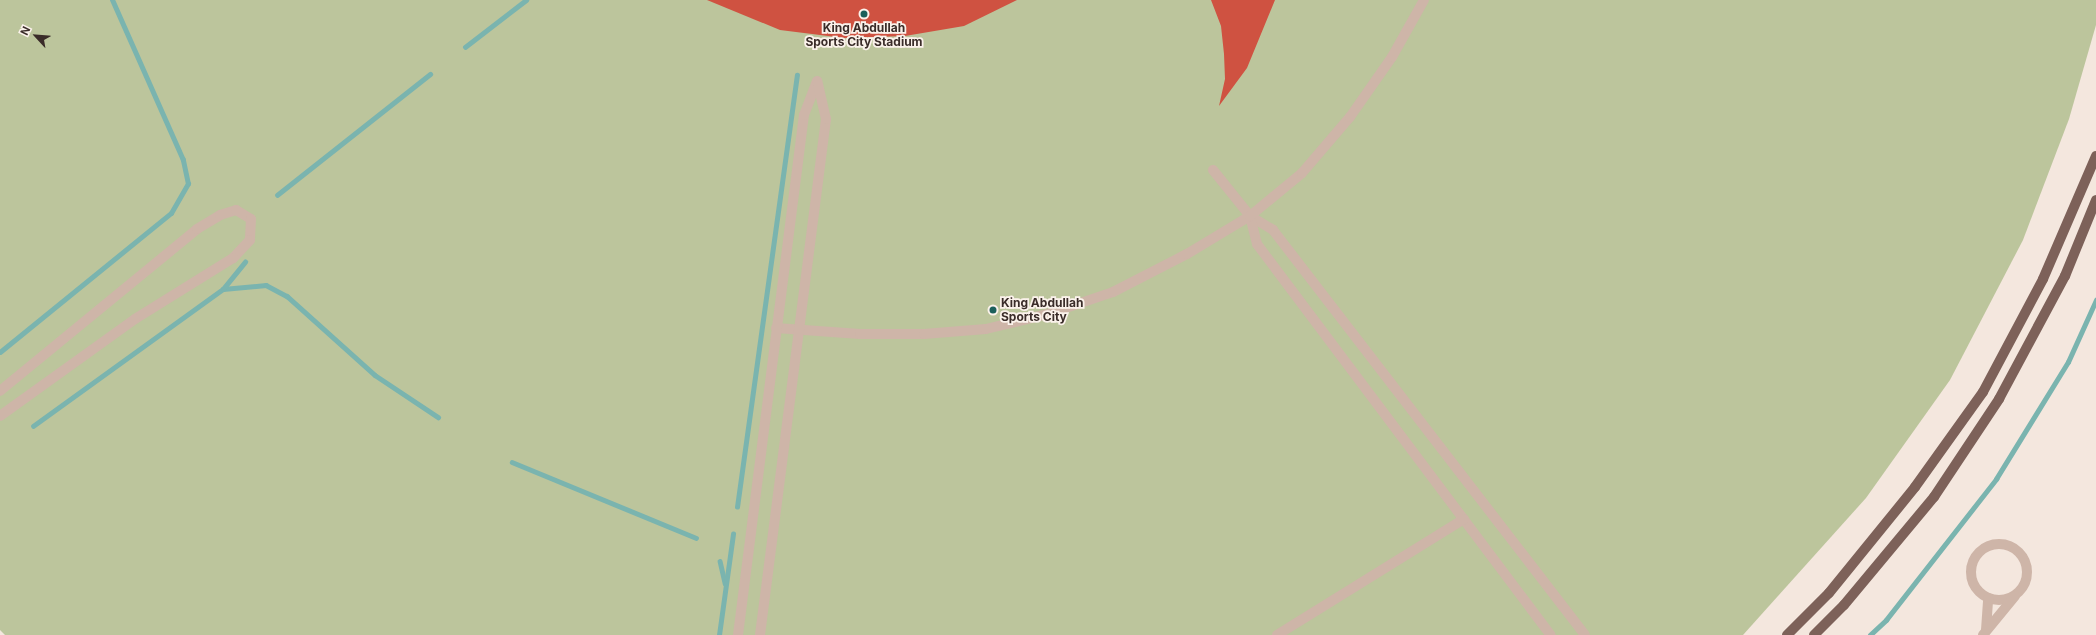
<!DOCTYPE html>
<style>
body{margin:0}
#map{position:relative;width:2096px;height:635px;overflow:hidden;background:#f4e7de;font-family:Inter,sans-serif}
div>[style]{position:absolute}
.green>*{inset:0;background:#bcc59c}
.stream>*{height:4.5px;margin:-2.25px;padding:0 2.25px;transform-origin:2.25px;border-radius:2.25px;background:#7ab4af}
.building>*{inset:0;background:#cf5241}
.minor>*{height:10px;margin:-5px;padding:0 5px;transform-origin:5px;border-radius:5px;background:#ceb5a8}
.minor>.ring{margin:-5px;padding:0;box-sizing:content-box;background:none;border:10px solid #ceb5a8;border-radius:50%}
.major>*{height:10px;margin:-5px;padding:0 5px;transform-origin:5px;border-radius:5px;background:#7d6159}
.dots>*{width:11px;height:11px;translate:-50% -50%;box-sizing:border-box;border:2px solid #fbf2eb;border-radius:50%}
span{translate:-50% -50%;white-space:nowrap;text-align:center;line-height:1.15;-webkit-text-stroke:3.5px #fbf2eb;paint-order:stroke}
.poi-label{font-size:12px;color:#3a2c29;font-weight:700}
.left{translate:0 -50%;text-align:left}
.north{position:absolute;left:16px;top:16px;width:40px;height:40px;-webkit-text-stroke:3px #fbf2eb;paint-order:stroke;rotate:296deg;font-size:11px;font-weight:700;line-height:16px;text-align:center;color:#3a2c29}
.north::after{content:'';display:block;margin:auto;width:14px;height:18px;background:#3a2c29;clip-path:polygon(50% 0,100% 100%,50% 72%,0 100%)}
</style>
<div id="map">
<div class="green">
<i style="clip-path:polygon(0 0,2096px 0,2096px 25px,2069px 119px,2023px 240px,1950px 380px,1866px 498px,1743px 635px,5px 635px,0 630px)"></i>
</div>
<div class="stream">
<i style="left:465px;top:47px;width:77px;rotate:-37.6deg"></i>
<i style="left:277px;top:195px;width:195px;rotate:-38.3deg"></i>
<i style="left:223px;top:289px;width:43px;rotate:-5.3deg"></i>
<i style="left:266px;top:285px;width:24px;rotate:28deg"></i>
<i style="left:287px;top:296px;width:118px;rotate:41.9deg"></i>
<i style="left:375px;top:375px;width:76px;rotate:33.7deg"></i>
<i style="left:0;top:352px;width:220px;rotate:-39.1deg"></i>
<i style="left:171px;top:213px;width:34px;rotate:-60deg"></i>
<i style="left:188px;top:184px;width:25px;rotate:-102deg"></i>
<i style="left:183px;top:160px;width:175px;rotate:-113.9deg"></i>
<i style="left:33px;top:426px;width:234px;rotate:-35.8deg"></i>
<i style="left:223px;top:289px;width:35px;rotate:-51deg"></i>
<i style="left:512px;top:462px;width:199px;rotate:22.4deg"></i>
<i style="left:737px;top:507px;width:436px;rotate:-82.1deg"></i>
<i style="left:720px;top:561px;width:23px;rotate:77deg"></i>
<i style="left:719px;top:635px;width:102px;rotate:-82.1deg"></i>
<i style="left:1870px;top:635px;width:22px;rotate:-43deg"></i>
<i style="left:1886px;top:620px;width:179px;rotate:-52deg"></i>
<i style="left:1996px;top:479px;width:137px;rotate:-58.4deg"></i>
<i style="left:2068px;top:362px;width:68px;rotate:-65.7deg"></i>
</div>
<div class="building">
<i style="clip-path:polygon(707px 0,1017px 0,964px 26px,905px 36px,844px 38px,780px 30px)"></i>
<i style="clip-path:polygon(1211px 0,1275px 0,1247px 68px,1219px 106px,1225px 79px,1224px 54px,1221px 26px)"></i>
</div>
<div class="minor">
<i style="left:1213px;top:170px;width:59px;rotate:51.2deg"></i>
<i style="left:1250px;top:216px;width:27px;rotate:31deg"></i>
<i style="left:1273px;top:230px;width:511px;rotate:52.39deg"></i>
<i style="left:1250px;top:216px;width:29px;rotate:76deg"></i>
<i style="left:1257px;top:244px;width:489px;rotate:53.1deg"></i>
<i style="left:776px;top:328px;width:84px;rotate:4.1deg"></i>
<i style="left:860px;top:334px;width:64px"></i>
<i style="left:924px;top:334px;width:62px;rotate:-4.6deg"></i>
<i style="left:986px;top:329px;width:64px;rotate:-13.6deg"></i>
<i style="left:1048px;top:314px;width:69px;rotate:-18.7deg"></i>
<i style="left:1113px;top:292px;width:83px;rotate:-27.2deg"></i>
<i style="left:1187px;top:254px;width:74px;rotate:-31.1deg"></i>
<i style="left:1250px;top:216px;width:67px;rotate:-39.6deg"></i>
<i style="left:1302px;top:173px;width:74px;rotate:-49.4deg"></i>
<i style="left:1350px;top:117px;width:73px;rotate:-55deg"></i>
<i style="left:1392px;top:57px;width:65px;rotate:-60.7deg"></i>
<i style="left:0;top:391px;width:255px;rotate:-39.4deg"></i>
<i style="left:197px;top:229px;width:27px;rotate:-31deg"></i>
<i style="left:220px;top:215px;width:17px;rotate:-17deg"></i>
<i style="left:236px;top:210px;width:17px;rotate:31deg"></i>
<i style="left:251px;top:219px;width:21px;rotate:93deg"></i>
<i style="left:250px;top:240px;width:25px;rotate:133deg"></i>
<i style="left:233px;top:258px;width:115px;rotate:148.1deg"></i>
<i style="left:135px;top:319px;width:166px;rotate:144.3deg"></i>
<i class="ring" style="left:1971px;top:544px;width:46px;height:46px"></i>
<i style="left:1986px;top:630px;width:32px;rotate:-86deg"></i>
<i style="left:738px;top:635px;width:524px;rotate:-82.77deg"></i>
<i style="left:804px;top:115px;width:36px;rotate:-69deg"></i>
<i style="left:760px;top:635px;width:520px;rotate:-82.71deg"></i>
<i style="left:826px;top:119px;width:39px;rotate:-103deg"></i>
<i style="left:1277px;top:635px;width:220px;rotate:-31.8deg"></i>
<i style="left:1983px;top:635px;width:50px;rotate:-50.6deg"></i>
</div>
<div class="major">
<i style="left:1787px;top:635px;width:59px;rotate:-45deg"></i>
<i style="left:1829px;top:593px;width:136px;rotate:-50.9deg"></i>
<i style="left:1915px;top:487px;width:117px;rotate:-54.4deg"></i>
<i style="left:1983px;top:392px;width:128px;rotate:-62deg"></i>
<i style="left:2043px;top:279px;width:134px;rotate:-66.7deg"></i>
<i style="left:1814px;top:635px;width:42px;rotate:-45deg"></i>
<i style="left:1844px;top:605px;width:141px;rotate:-50.2deg"></i>
<i style="left:1934px;top:497px;width:118px;rotate:-56.4deg"></i>
<i style="left:1999px;top:399px;width:140px;rotate:-61.8deg"></i>
<i style="left:2065px;top:276px;width:82px;rotate:-67.8deg"></i>
</div>
<div class="dots">
<i style="left:864px;top:14px;background:#1b605b"></i>
<i style="left:993px;top:310px;background:#1b605b"></i>
</div>
<div class="poi-label">
<span style="left:864px;top:35px">King Abdullah<br>Sports City Stadium</span>
<span class="left" style="left:1001px;top:310px">King Abdullah<br>Sports City</span>
</div>
<div class="north">N</div>
</div>
